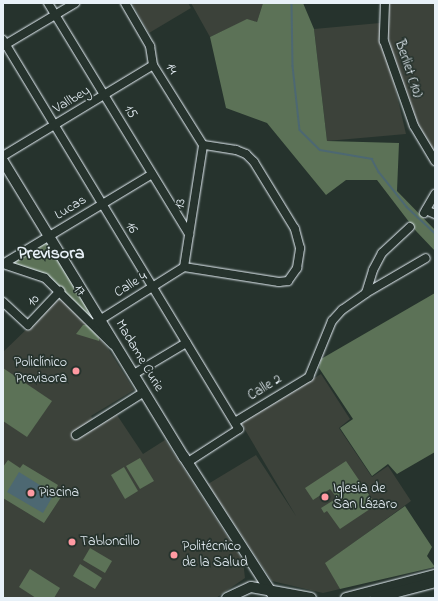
<!DOCTYPE html>
<meta charset="utf-8">
<style>
body{margin:0}
#map{position:relative;width:438px;height:601px;overflow:hidden;background:#26332d;font-family:"Indie Flower",sans-serif}
div>[style]{position:absolute}
.built>*{inset:0;background:#3c423a}
.green>*{inset:0;background:#5c7257}
.water>*{inset:0;background:#4d6872}
.stream>*{height:1.5px;margin:-0.75px;padding:0 0.75px;transform-origin:0.75px;border-radius:0.75px;background:#4d6872}
.roads{filter:drop-shadow(0 0 1px #e8f1f8) drop-shadow(0 0 1px #e8f1f8)}
.minor>*{height:8px;margin:-4px;padding:0 4px;transform-origin:4px;border-radius:4px;background:#26332d}
.major>*{height:10px;margin:-5px;padding:0 5px;transform-origin:5px;border-radius:5px;background:#26332d}
.dots>*{width:11px;height:11px;translate:-50% -50%;box-sizing:border-box;border:2px solid #26332d;border-radius:50%}
span{translate:-50% -50%;white-space:nowrap;text-align:center;line-height:1.15;-webkit-text-stroke:3.5px #26332d;paint-order:stroke}
.street-label{font-size:14px;color:#e8f1f8}
.poi-label{font-size:14px;color:#e8f1f8}
.right{translate:-100% -50%;text-align:right}
.left{translate:0 -50%;text-align:left}
.district-label{font-size:18px;color:#e8f1f8;font-weight:700}
.frame{position:absolute;inset:0;border:4px solid #e8f1f8;pointer-events:none}
</style>
<div id="map">
<div class="built">
<i style="clip-path:polygon(132px 3px,188px 3px,191px 8px,149px 33px)"></i>
<i style="clip-path:polygon(191px 3px,263px 3px,257px 22px,247px 20px,210px 37px)"></i>
<i style="clip-path:polygon(388px 3px,435px 3px,435px 153px,415px 119px,392px 51px,388px 36px)"></i>
<i style="clip-path:polygon(380px 23px,406px 134px,327px 141px,314px 29px)"></i>
<i style="clip-path:polygon(60px 297px,107px 347px,134px 390px,91px 416px,97px 425px,117px 415px,143px 454px,165px 440px,243px 561px,245px 578px,216px 598px,3px 598px,3px 352px)"></i>
<i style="clip-path:polygon(321px 374px,350px 419px,339px 428px,372px 477px,388px 466px,411px 501px,326px 563px,340px 589px,323px 593px,272px 581px,208px 484px,256px 455px,296px 516px,241px 423px)"></i>
</div>
<div class="green">
<i style="clip-path:polygon(263px 3px,303px 3px,314px 29px,327px 141px,399px 143px,397px 191px,435px 230px,435px 251px,416px 231px,377px 180px,346px 180px,326px 195px,267px 123px,226px 108px,210px 37px,247px 19px,257px 22px)"></i>
<i style="clip-path:polygon(49px 241px,96px 317px,93px 320px,48px 276px,13px 263px)"></i>
<i style="clip-path:polygon(435px 293px,435px 452px,397px 474px,388px 464px,372px 476px,340px 428px,353px 419px,319px 368px,321px 359px)"></i>
<i style="clip-path:polygon(83px 325px,88px 325px,99px 338px,99px 341px,76px 334px)"></i>
<i style="clip-path:polygon(3px 368px,52px 401px,27px 437px,3px 421px)"></i>
<i style="clip-path:polygon(140px 458px,154px 481px,140px 489px,126px 466px)"></i>
<i style="clip-path:polygon(8px 460px,20px 468px,23px 464px,58px 485px,56px 489px,63px 494px,44px 523px,3px 498px,3px 467px)"></i>
<i style="clip-path:polygon(346px 461px,376px 505px,340px 529px,327px 511px,324px 513px,321px 508px,337px 498px,330px 489px,313px 500px,305px 488px)"></i>
<i style="clip-path:polygon(124px 467px,138px 491px,125px 499px,111px 475px)"></i>
<i style="clip-path:polygon(405px 506px,432px 547px,427px 556px,435px 567px,340px 589px,325px 563px)"></i>
<i style="clip-path:polygon(90px 548px,112px 561px,105px 573px,83px 560px)"></i>
<i style="clip-path:polygon(80px 564px,102px 578px,95px 589px,73px 576px)"></i>
<i style="clip-path:polygon(30px 569px,60px 588px,54px 598px,36px 598px,19px 587px)"></i>
</div>
<div class="water">
<i style="clip-path:polygon(19px 472px,54px 494px,43px 513px,7px 492px)"></i>
</div>
<div class="stream">
<i style="left:292px;top:3px;width:63px;rotate:89.1deg"></i>
<i style="left:293px;top:66px;width:64px;rotate:83.8deg"></i>
<i style="left:300px;top:130px;width:28px;rotate:45deg"></i>
<i style="left:320px;top:150px;width:53px;rotate:9.8deg"></i>
<i style="left:372px;top:159px;width:15px;rotate:62deg"></i>
<i style="left:379px;top:172px;width:45px;rotate:51.3deg"></i>
<i style="left:407px;top:207px;width:38px;rotate:43deg"></i>
</div>
<div class="roads">
<div class="minor">
<i style="left:48px;top:3px;width:271px;rotate:58.6deg"></i>
<i style="left:125px;top:3px;width:50px;rotate:59.8deg"></i>
<i style="left:150px;top:46px;width:19px;rotate:81deg"></i>
<i style="left:153px;top:65px;width:94px;rotate:58deg"></i>
<i style="left:385px;top:3px;width:38px;rotate:92deg"></i>
<i style="left:384px;top:41px;width:90px;rotate:70.6deg"></i>
<i style="left:414px;top:126px;width:41px;rotate:59deg"></i>
<i style="left:3px;top:40px;width:455px;rotate:58.8deg"></i>
<i style="left:239px;top:429px;width:61px;rotate:147.1deg"></i>
<i style="left:3px;top:46px;width:84px;rotate:-30.8deg"></i>
<i style="left:3px;top:156px;width:175px;rotate:-31.2deg"></i>
<i style="left:426px;top:210px;width:10px;rotate:24deg"></i>
<i style="left:424px;top:213px;width:22px;rotate:-60deg"></i>
<i style="left:3px;top:264px;width:174px;rotate:-31.1deg"></i>
<i style="left:3px;top:264px;width:44px;rotate:18.4deg"></i>
<i style="left:45px;top:278px;width:95px;rotate:44.6deg"></i>
<i style="left:184px;top:267px;width:96px;rotate:9deg"></i>
<i style="left:279px;top:282px;width:9px;rotate:-6deg"></i>
<i style="left:288px;top:281px;width:16px;rotate:-55deg"></i>
<i style="left:297px;top:268px;width:20px;rotate:-81deg"></i>
<i style="left:300px;top:248px;width:20px;rotate:-105deg"></i>
<i style="left:295px;top:229px;width:79px;rotate:-121.5deg"></i>
<i style="left:254px;top:162px;width:11px;rotate:-135deg"></i>
<i style="left:246px;top:154px;width:11px;rotate:-158deg"></i>
<i style="left:236px;top:150px;width:33px;rotate:-171deg"></i>
<i style="left:184px;top:267px;width:123px;rotate:-81.1deg"></i>
<i style="left:366px;top:293px;width:69px;rotate:-30.3deg"></i>
<i style="left:3px;top:302px;width:34px;rotate:43deg"></i>
<i style="left:28px;top:325px;width:47px;rotate:-46.7deg"></i>
<i style="left:95px;top:323px;width:105px;rotate:-32.2deg"></i>
<i style="left:134px;top:374px;width:61px;rotate:-30.8deg"></i>
<i style="left:235px;top:422px;width:87px;rotate:-31.3deg"></i>
<i style="left:309px;top:377px;width:61px;rotate:-67.7deg"></i>
<i style="left:332px;top:321px;width:15px;rotate:-48deg"></i>
<i style="left:342px;top:310px;width:29px;rotate:-35deg"></i>
<i style="left:366px;top:293px;width:24px;rotate:-73deg"></i>
<i style="left:373px;top:270px;width:19px;rotate:-62deg"></i>
<i style="left:382px;top:253px;width:38px;rotate:-43deg"></i>
<i style="left:76px;top:435px;width:80px;rotate:-32.3deg"></i>
</div>
<div class="major">
<i style="left:3px;top:161px;width:347px;rotate:58.6deg"></i>
<i style="left:184px;top:457px;width:168px;rotate:57.2deg"></i>
<i style="left:227px;top:598px;width:26px;rotate:-25deg"></i>
<i style="left:251px;top:587px;width:61px;rotate:10.4deg"></i>
<i style="left:346px;top:598px;width:92px;rotate:-14.5deg"></i>
<i style="left:375px;top:598px;width:62px;rotate:-14.9deg"></i>
</div>
</div>
<div class="dots">
<i style="left:76px;top:371px;background:#ff9aa2"></i>
<i style="left:31px;top:493px;background:#ff9aa2"></i>
<i style="left:325px;top:497px;background:#ff9aa2"></i>
<i style="left:72px;top:542px;background:#ff9aa2"></i>
<i style="left:174px;top:555px;background:#ff9aa2"></i>
</div>
<div class="street-label">
<span style="left:171px;top:69px;rotate:58deg">14</span>
<span style="left:408px;top:69px;rotate:71deg">Berliet (10)</span>
<span style="left:72px;top:100px;rotate:-31deg">Vallbey</span>
<span style="left:130px;top:112px;rotate:59deg">15</span>
<span style="left:181px;top:204px;rotate:-81deg">13</span>
<span style="left:71px;top:208px;rotate:-32deg">Lucas</span>
<span style="left:131px;top:228px;rotate:59deg">16</span>
<span style="left:131px;top:285px;rotate:-32deg">Calle 4</span>
<span style="left:79px;top:291px;rotate:46deg">17</span>
<span style="left:34px;top:301px;rotate:-47deg">10</span>
<span style="left:139px;top:356px;rotate:59deg">Madame Curie</span>
<span style="left:265px;top:388px;rotate:-32deg">Calle 2</span>
</div>
<div class="poi-label">
<span class="right" style="left:67px;top:371px">Policlínico<br>Previsora</span>
<span class="left" style="left:333px;top:497px">Iglesia de<br>San Lázaro</span>
<span class="left" style="left:39px;top:493px">Piscina</span>
<span class="left" style="left:80px;top:542px">Tabloncillo</span>
<span class="left" style="left:182px;top:555px">Politécnico<br>de la Salud</span>
</div>
<div class="district-label">
<span style="left:51px;top:254px">Previsora</span>
</div>
<div class="frame"></div>
</div>
